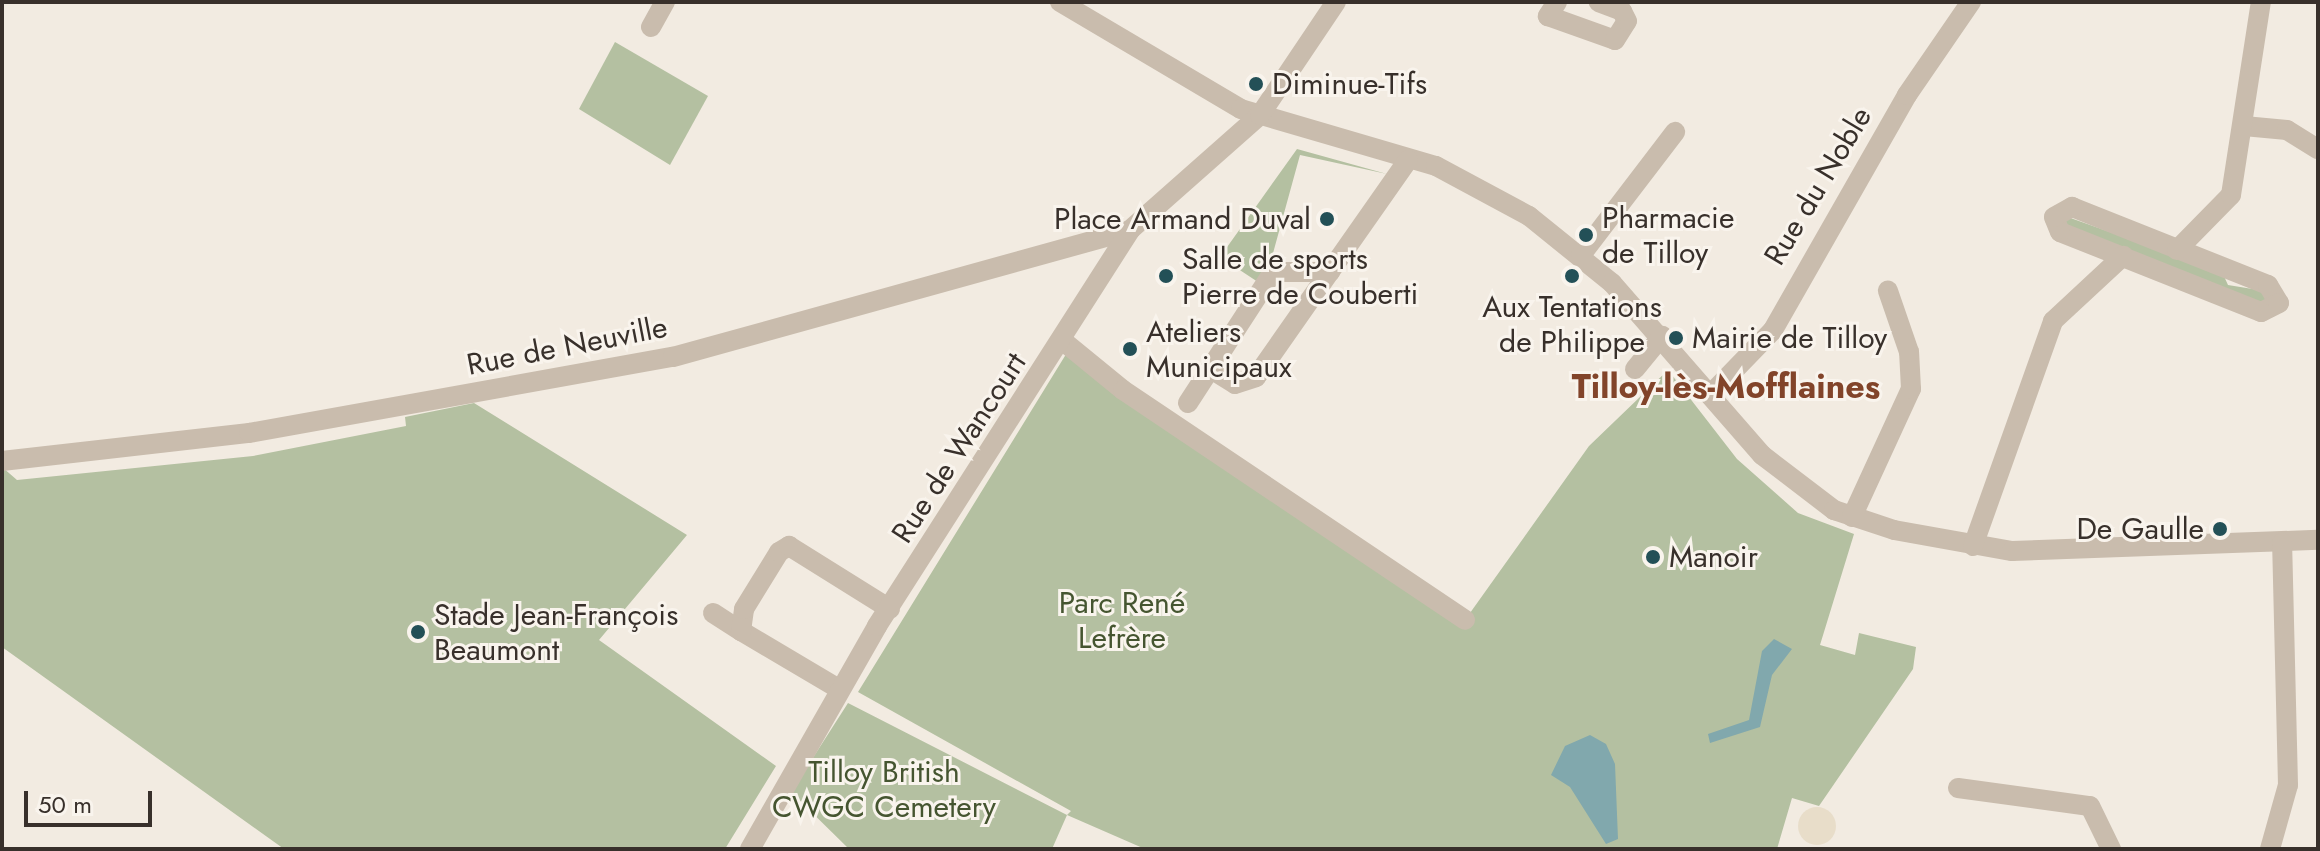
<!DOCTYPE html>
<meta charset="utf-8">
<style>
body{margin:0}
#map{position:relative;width:2320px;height:851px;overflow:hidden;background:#f2ebe1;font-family:Jost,sans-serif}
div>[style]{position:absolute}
.green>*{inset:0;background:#b4c0a1}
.plaza>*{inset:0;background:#e8ddc9}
.round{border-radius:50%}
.water>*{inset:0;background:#81a8ad}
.minor>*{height:20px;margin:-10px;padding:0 10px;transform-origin:10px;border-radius:10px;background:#c9bcad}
.dots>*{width:22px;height:22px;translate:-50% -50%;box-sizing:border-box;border:4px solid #f9f4ed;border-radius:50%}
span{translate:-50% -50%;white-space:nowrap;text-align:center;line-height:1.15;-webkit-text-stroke:6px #f9f4ed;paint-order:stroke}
.poi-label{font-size:30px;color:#38302b}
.left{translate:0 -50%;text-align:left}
.right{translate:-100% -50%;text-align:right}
.street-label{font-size:30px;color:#38302b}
.park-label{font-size:30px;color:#455530}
.quarter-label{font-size:34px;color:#82442a;font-weight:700}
.frame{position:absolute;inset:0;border:4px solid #38302b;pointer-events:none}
.scale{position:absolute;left:24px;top:791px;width:128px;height:36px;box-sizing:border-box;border:4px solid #38302b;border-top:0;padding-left:10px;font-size:24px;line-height:28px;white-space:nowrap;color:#38302b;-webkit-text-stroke:6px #f9f4ed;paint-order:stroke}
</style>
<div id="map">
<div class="green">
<i style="clip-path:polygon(615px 42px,708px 96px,670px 165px,579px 109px)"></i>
<i style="clip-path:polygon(1297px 149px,1387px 174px,1300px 155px,1264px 286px,1220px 257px)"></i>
<i style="clip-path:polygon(2062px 215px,2200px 264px,2223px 274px,2228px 285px,2271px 292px,2269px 306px,2065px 228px)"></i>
<i style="clip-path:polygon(1068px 351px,1465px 620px,1589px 446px,1668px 370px,1737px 459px,1798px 513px,1854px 534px,1820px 645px,1855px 655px,1859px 633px,1916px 647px,1913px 669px,1819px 806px,1792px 798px,1777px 849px,1145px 849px,1067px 815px,1052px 849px,849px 849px,791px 792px,848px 703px,1067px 815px,1071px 811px,858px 692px)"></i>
<i style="clip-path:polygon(474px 403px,687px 535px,599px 640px,776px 766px,725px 849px,284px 849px,2px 647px,2px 467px,17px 480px,253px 456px,406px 426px,405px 417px)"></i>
</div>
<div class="plaza">
<i class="round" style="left:1798px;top:807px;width:38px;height:38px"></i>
</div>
<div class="water">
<i style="clip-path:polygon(1774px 639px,1792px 649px,1772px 675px,1760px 727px,1710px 743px,1708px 734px,1749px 720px,1762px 651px)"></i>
<i style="clip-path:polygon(1590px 735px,1606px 744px,1615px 764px,1618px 839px,1606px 844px,1570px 787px,1551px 775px,1565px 746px)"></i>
</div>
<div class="minor">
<i style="left:1060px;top:2px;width:210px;rotate:30.6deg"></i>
<i style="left:1241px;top:109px;width:203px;rotate:16.3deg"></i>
<i style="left:1436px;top:166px;width:106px;rotate:28.3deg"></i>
<i style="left:1529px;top:216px;width:107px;rotate:38.9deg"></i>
<i style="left:1612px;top:283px;width:228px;rotate:48.9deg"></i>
<i style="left:1762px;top:455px;width:91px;rotate:37.4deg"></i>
<i style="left:1834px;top:510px;width:63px;rotate:18.4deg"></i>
<i style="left:1894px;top:530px;width:120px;rotate:10.1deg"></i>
<i style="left:2012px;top:551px;width:306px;rotate:-2.1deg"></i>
<i style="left:1557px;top:2px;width:17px;rotate:123deg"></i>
<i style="left:1548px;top:16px;width:71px;rotate:19.7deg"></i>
<i style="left:1615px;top:40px;width:22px;rotate:-58deg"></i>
<i style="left:1627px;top:21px;width:11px;rotate:-117deg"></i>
<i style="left:1622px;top:11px;width:25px;rotate:-159deg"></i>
<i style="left:651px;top:27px;width:29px;rotate:-61deg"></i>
<i style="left:2244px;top:126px;width:43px;rotate:5.3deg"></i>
<i style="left:2287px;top:130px;width:36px;rotate:32deg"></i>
<i style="left:2072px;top:207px;width:211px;rotate:21.7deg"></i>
<i style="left:2268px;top:285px;width:21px;rotate:59deg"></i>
<i style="left:2279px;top:303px;width:20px;rotate:153deg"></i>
<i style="left:2261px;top:312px;width:216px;rotate:-158.3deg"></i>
<i style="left:2060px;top:232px;width:16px;rotate:-112deg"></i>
<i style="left:2054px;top:217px;width:21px;rotate:-29deg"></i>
<i style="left:2177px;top:250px;width:77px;rotate:-45.5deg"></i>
<i style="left:2231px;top:195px;width:195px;rotate:-81.2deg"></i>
<i style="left:1581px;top:255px;width:155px;rotate:-52.6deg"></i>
<i style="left:1063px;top:341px;width:77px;rotate:39.2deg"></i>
<i style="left:1123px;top:390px;width:412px;rotate:33.9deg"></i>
<i style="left:1211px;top:369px;width:28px;rotate:32deg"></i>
<i style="left:1235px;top:384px;width:22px;rotate:-18deg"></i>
<i style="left:1256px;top:377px;width:265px;rotate:-55deg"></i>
<i style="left:1635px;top:369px;width:43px;rotate:-50.7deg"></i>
<i style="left:1710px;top:395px;width:91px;rotate:-45.9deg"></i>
<i style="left:1773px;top:330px;width:271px;rotate:-60.3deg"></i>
<i style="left:1907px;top:95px;width:113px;rotate:-55.5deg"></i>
<i style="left:1188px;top:403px;width:156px;rotate:-57deg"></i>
<i style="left:1273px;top:272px;width:57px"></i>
<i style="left:2px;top:461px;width:249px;rotate:-6.5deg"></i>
<i style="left:249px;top:433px;width:431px;rotate:-10.2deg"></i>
<i style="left:673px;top:357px;width:474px;rotate:-15.5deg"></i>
<i style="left:1852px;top:517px;width:141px;rotate:-65.3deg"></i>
<i style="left:1911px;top:389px;width:37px;rotate:-93deg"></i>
<i style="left:1909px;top:352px;width:65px;rotate:-109deg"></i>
<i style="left:1973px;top:546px;width:239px;rotate:-70.4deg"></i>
<i style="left:2053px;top:321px;width:96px;rotate:-42.9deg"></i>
<i style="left:713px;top:613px;width:33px;rotate:33deg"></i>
<i style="left:839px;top:689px;width:114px;rotate:-149.4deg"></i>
<i style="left:741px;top:631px;width:22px;rotate:-82deg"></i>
<i style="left:744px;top:609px;width:67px;rotate:-58.4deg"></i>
<i style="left:779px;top:552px;width:12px;rotate:-31deg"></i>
<i style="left:789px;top:546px;width:119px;rotate:32deg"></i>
<i style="left:1958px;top:788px;width:133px;rotate:7.8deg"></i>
<i style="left:2090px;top:806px;width:48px;rotate:64deg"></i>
<i style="left:750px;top:849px;width:257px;rotate:-60.3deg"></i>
<i style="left:877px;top:626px;width:470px;rotate:-57.4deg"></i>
<i style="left:1130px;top:230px;width:174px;rotate:-41.5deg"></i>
<i style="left:1260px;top:115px;width:136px;rotate:-56.1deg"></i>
<i style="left:2270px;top:849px;width:66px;rotate:-74.3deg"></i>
<i style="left:2288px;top:785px;width:242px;rotate:-91.4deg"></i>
</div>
<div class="dots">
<i style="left:1256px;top:84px;background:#235057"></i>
<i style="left:1327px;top:219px;background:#235057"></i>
<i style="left:1586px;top:235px;background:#235057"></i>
<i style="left:1166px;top:276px;background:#235057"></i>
<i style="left:1572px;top:276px;background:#235057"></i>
<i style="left:1676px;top:338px;background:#235057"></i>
<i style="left:1130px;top:349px;background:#235057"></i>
<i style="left:2220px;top:529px;background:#235057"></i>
<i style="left:1653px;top:557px;background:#235057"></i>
<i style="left:418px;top:632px;background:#235057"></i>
</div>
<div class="poi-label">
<span class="left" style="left:1272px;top:84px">Diminue-Tifs</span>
<span class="left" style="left:1602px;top:235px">Pharmacie<br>de Tilloy</span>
<span class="right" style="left:1311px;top:219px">Place Armand Duval</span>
<span class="left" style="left:1182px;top:276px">Salle de sports<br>Pierre de Couberti</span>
<span style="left:1572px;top:324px">Aux Tentations<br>de Philippe</span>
<span class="left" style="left:1146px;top:349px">Ateliers<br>Municipaux</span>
<span class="left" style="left:1692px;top:338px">Mairie de Tilloy</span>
<span class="right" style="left:2204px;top:529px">De Gaulle</span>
<span class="left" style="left:1669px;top:557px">Manoir</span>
<span class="left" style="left:434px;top:632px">Stade Jean-François<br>Beaumont</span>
</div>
<div class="street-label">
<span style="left:1818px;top:186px;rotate:-59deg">Rue du Noble</span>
<span style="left:567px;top:346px;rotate:-11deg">Rue de Neuville</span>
<span style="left:959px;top:448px;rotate:-57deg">Rue de Wancourt</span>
</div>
<div class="park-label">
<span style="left:1122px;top:620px">Parc René<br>Lefrère</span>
<span style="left:884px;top:789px">Tilloy British<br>CWGC Cemetery</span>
</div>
<div class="quarter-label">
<span style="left:1726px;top:387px">Tilloy-lès-Mofflaines</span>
</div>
<div class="frame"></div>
<div class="scale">50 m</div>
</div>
